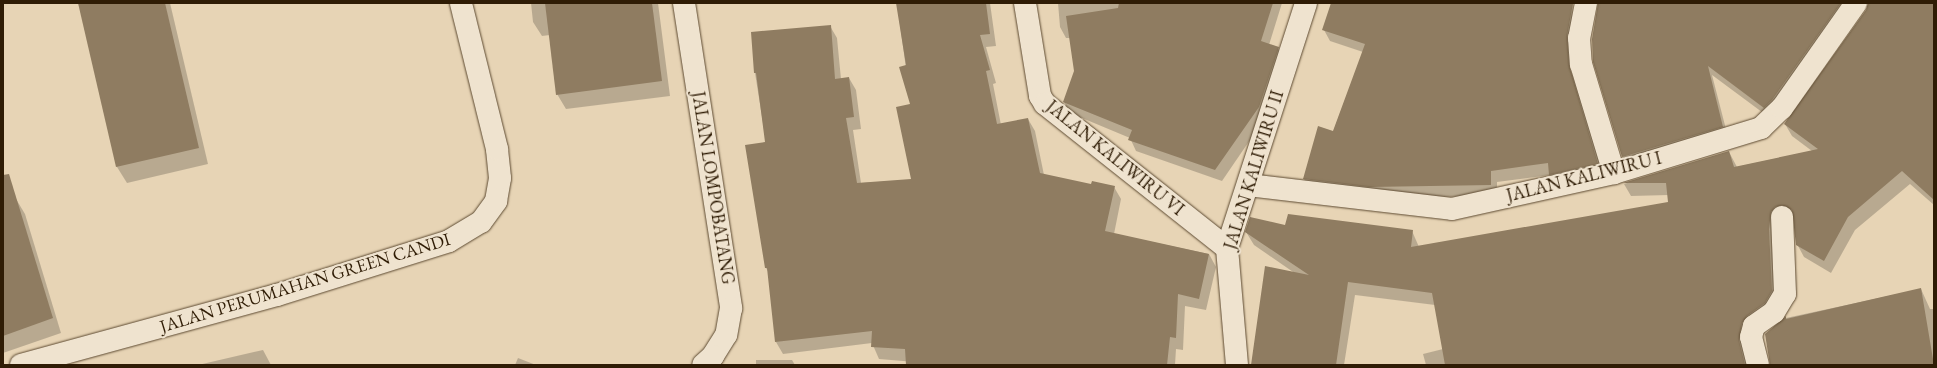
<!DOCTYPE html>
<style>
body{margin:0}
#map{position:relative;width:1937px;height:368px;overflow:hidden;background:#e7d4b5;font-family:"EB Garamond",serif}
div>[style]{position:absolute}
.shadow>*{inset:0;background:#0003}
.building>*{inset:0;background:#8f7c61}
.roads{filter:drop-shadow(0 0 1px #5d4a31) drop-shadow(0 0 1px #5d4a31)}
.minor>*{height:22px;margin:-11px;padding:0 11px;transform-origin:11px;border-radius:11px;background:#efe3cf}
span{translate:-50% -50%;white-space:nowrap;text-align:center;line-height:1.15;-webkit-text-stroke:4px #efe3cf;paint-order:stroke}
.street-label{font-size:18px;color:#2f1c05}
.frame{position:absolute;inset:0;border:4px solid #2f1c05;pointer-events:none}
</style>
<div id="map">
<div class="shadow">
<i style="clip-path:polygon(79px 3px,170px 3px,208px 164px,127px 183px,117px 167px)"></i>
<i style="clip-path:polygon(531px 3px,658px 3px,670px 96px,566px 109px,557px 94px,550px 35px,542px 36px,533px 22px)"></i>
<i style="clip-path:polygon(897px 3px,990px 3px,996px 46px,986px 47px,996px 83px,993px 84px,1001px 125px,1028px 119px,1035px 131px,1044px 175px,1092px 185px,1114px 187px,1121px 199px,1114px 234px,1209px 254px,1216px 267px,1206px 310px,1185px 306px,1183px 350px,1176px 349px,1175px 365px,916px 365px,915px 362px,879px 359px,872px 343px,783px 354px,776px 342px,769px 273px,766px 268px,766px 142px,755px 73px,830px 26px,837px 38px,841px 79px,849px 78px,856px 90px,861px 129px,853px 130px,861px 183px,912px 180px,911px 105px)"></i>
<i style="clip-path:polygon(1058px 3px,1282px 3px,1269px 45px,1278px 48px,1284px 59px,1265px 118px,1222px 181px,1136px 151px,1130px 138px,1070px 113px,1064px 102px,1075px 71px,1070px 38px,1066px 38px,1060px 27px)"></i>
<i style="clip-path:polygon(1332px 3px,1573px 3px,1570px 70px,1575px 79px,1604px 175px,1556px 186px,1550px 175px,1497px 182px,1497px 196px,1376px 198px,1311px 190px,1304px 179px,1333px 132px,1363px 52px,1330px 41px,1324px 30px)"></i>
<i style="clip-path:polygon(1599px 3px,1856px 3px,1770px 118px,1712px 75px,1728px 137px,1629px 167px,1623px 157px,1594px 61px)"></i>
<i style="clip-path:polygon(1883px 3px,1934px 3px,1934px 205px,1910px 184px,1855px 230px,1831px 273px,1804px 257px,1797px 244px,1794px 219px,1790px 217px,1779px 304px,1749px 335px,1749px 365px,1426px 365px,1423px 354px,1443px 349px,1435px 305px,1355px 295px,1344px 365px,1252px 365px,1296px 274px,1254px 245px,1246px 232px,1285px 226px,1412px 231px,1419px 247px,1669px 203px,1669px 195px,1631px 196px,1624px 184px,1729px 152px,1737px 167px,1812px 151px,1792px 136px,1785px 124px)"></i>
<i style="clip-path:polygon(16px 199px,25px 214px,61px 333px,3px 353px,3px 203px)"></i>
<i style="clip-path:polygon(1921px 289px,1930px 309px,1934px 309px,1934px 365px,1771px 365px,1786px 318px)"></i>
<i style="clip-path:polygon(263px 350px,271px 365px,198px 365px)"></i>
<i style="clip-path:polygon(518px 358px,536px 365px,515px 365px)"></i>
<i style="clip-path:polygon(756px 360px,792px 360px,795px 365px,756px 365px)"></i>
</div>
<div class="building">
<i style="clip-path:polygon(78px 3px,165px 3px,199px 148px,116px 167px)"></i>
<i style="clip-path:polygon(545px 3px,652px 3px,662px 81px,556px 95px)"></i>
<i style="clip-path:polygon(896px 3px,986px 3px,990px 34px,980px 35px,990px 70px,986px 71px,997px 124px,1028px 118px,1040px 173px,1091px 184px,1092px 181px,1115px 186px,1105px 231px,1209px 254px,1199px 299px,1178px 294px,1176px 338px,1170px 337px,1167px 365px,906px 365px,905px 349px,871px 347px,872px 331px,775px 342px,767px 268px,765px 268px,745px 145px,765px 142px,756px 73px,754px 73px,751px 32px,831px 25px,835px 79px,849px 77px,854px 117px,846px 118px,857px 183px,911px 179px,896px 107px,910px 104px,899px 67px,906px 65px)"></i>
<i style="clip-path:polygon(1119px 3px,1273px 3px,1261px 41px,1279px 47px,1259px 107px,1215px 170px,1128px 140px,1132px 130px,1063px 102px,1074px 71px,1066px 16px,1118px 8px)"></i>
<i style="clip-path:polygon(1331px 3px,1573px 3px,1567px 36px,1569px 65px,1598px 164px,1549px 175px,1548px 163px,1491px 171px,1491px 185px,1369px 187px,1303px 179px,1318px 126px,1333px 131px,1365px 44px,1322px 30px)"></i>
<i style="clip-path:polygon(1598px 3px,1841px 3px,1772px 100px,1764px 108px,1708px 66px,1723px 127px,1622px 157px,1593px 62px,1592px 39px)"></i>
<i style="clip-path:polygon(1868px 3px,1934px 3px,1934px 200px,1902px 171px,1848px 217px,1824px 261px,1796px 245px,1792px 210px,1782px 205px,1775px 207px,1771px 212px,1769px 229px,1772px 291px,1765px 303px,1747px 316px,1742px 323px,1739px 340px,1745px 365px,1445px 365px,1432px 293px,1348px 282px,1336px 365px,1251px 365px,1265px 266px,1309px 275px,1245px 232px,1250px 217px,1285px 225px,1288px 214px,1413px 230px,1411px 247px,1668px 202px,1666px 183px,1623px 183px,1729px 151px,1734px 167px,1818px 149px,1784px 124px,1866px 10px)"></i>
<i style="clip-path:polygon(9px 174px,53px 318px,3px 336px,3px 175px)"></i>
<i style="clip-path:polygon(1921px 288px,1934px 365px,1770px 365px,1765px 334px,1786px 316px,1786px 319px)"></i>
</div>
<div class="roads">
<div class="minor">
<i style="left:684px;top:3px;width:309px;rotate:81.2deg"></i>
<i style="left:731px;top:308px;width:27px;rotate:100deg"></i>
<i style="left:726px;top:335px;width:25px;rotate:122deg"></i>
<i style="left:713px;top:356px;width:13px;rotate:138deg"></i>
<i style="left:1025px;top:3px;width:94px;rotate:80.8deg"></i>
<i style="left:1040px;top:96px;width:9px;rotate:58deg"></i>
<i style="left:1045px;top:104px;width:232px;rotate:38.4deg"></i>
<i style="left:1586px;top:3px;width:36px;rotate:101deg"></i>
<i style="left:1579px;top:38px;width:26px;rotate:86deg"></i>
<i style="left:1581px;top:64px;width:114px;rotate:73.2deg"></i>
<i style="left:1248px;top:185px;width:205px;rotate:6.7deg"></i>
<i style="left:1452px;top:209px;width:166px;rotate:-12.5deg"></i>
<i style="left:1614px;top:173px;width:154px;rotate:-17deg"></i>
<i style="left:1761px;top:128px;width:29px;rotate:-44deg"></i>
<i style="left:1782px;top:108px;width:128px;rotate:-54.8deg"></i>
<i style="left:21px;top:365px;width:265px;rotate:-15.3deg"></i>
<i style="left:277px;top:295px;width:180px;rotate:-17.4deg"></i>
<i style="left:449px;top:241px;width:37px;rotate:-31deg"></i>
<i style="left:481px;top:222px;width:26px;rotate:-54deg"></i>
<i style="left:496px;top:201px;width:23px;rotate:-80deg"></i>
<i style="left:500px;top:178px;width:29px;rotate:-96deg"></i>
<i style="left:497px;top:149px;width:150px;rotate:-103.9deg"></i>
<i style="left:1237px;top:365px;width:117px;rotate:-94.9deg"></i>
<i style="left:1227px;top:248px;width:257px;rotate:-72.1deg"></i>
<i style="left:1758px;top:365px;width:29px;rotate:-104deg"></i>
<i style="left:1751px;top:337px;width:11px;rotate:-75deg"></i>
<i style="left:1754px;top:326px;width:24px;rotate:-35deg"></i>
<i style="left:1774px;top:312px;width:21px;rotate:-59deg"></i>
<i style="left:1785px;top:294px;width:77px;rotate:-92.2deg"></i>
</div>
</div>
<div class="street-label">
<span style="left:1115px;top:158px;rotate:39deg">JALAN KALIWIRU VI</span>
<span style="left:1254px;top:170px;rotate:-73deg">JALAN KALIWIRU II</span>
<span style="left:1584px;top:177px;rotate:-14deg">JALAN KALIWIRU I</span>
<span style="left:713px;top:188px;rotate:81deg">JALAN LOMPOBATANG</span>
<span style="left:305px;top:283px;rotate:-17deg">JALAN PERUMAHAN GREEN CANDI</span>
</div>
<div class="frame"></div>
</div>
